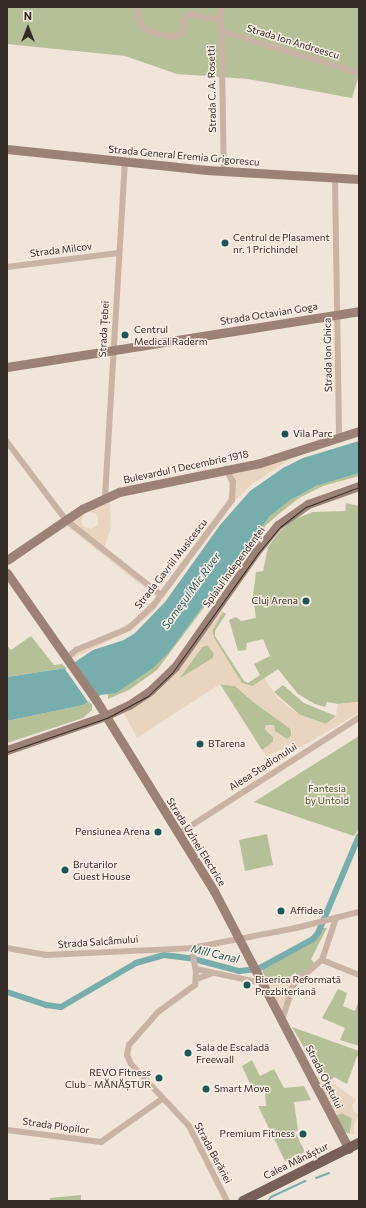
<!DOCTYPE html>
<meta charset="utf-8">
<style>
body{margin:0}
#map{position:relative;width:366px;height:1208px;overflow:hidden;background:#f1e4d8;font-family:Commissioner,sans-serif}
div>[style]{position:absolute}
.green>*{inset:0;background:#b5c099}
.plaza>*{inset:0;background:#e9d4bf}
.water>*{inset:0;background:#77aead}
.pier>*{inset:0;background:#f1e4d8}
.stream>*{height:2px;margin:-1px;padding:0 1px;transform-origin:1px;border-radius:1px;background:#77aead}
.canal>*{height:6px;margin:-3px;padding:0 3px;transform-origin:3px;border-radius:3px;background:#77aead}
.street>*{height:6px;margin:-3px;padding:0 3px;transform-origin:3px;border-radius:3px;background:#c9b3a5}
.secondary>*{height:9px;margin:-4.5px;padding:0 4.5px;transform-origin:4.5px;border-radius:4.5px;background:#9c8276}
.primary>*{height:10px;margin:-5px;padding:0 5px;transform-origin:5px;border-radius:5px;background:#776057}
.tram>*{height:1px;margin:-0.5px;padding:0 0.5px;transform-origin:0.5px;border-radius:0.5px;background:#342a26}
.dots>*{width:11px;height:11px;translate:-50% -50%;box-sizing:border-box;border:2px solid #f9eee5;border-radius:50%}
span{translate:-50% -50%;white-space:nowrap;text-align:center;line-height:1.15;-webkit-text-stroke:3px #f9eee5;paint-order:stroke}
.street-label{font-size:10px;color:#342a26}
.poi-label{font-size:10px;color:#342a26}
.left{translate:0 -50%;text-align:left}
.right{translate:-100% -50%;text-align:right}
.park-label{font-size:10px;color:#46532a}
.water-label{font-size:11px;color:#1c5656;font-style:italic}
.frame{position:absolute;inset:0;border:8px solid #342a26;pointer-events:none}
.north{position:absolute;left:8px;top:8px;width:40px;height:40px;-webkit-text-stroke:3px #f9eee5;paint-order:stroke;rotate:0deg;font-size:11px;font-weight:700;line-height:16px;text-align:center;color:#342a26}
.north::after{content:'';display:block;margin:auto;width:14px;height:18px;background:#342a26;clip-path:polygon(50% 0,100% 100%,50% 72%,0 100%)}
</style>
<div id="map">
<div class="green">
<i style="clip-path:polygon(7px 7px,359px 7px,359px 75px,352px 98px,248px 79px,177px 74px,125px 56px,7px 44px)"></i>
<i style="clip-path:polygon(359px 473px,359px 476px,323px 486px,299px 498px,280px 513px,266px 525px,157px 670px,129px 690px,108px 699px,108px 694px,116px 693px,182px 634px,270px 516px,289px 501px,316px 486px)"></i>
<i style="clip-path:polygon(346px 503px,359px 506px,359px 702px,338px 704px,327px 702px,325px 707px,315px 704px,298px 694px,278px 669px,253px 686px,247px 686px,242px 683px,218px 649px,212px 631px,214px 625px,223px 612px,226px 614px,215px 631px,215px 636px,244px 681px,248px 683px,260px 675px,254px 664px,270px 656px,263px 639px,247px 643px,246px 650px,238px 651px,229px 620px,236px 617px,241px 621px,256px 618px,253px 596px,256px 572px,263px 571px,268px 547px,280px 531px,295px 519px,313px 512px,345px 511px)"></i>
<i style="clip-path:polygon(31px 636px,54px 665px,62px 664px,66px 668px,7px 677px,7px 645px,11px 650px)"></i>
<i style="clip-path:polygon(207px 645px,214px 653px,213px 658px,179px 679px,202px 647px)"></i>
<i style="clip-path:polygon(220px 684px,235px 686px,256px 704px,290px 727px,292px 736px,287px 739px,281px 736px,266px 725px,265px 729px,273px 737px,273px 743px,262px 750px)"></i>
<i style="clip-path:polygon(283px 685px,304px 703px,336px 716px,326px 724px,300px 715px,274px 692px)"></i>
<i style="clip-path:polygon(88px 702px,92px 704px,92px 710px,83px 718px,7px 743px,7px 721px,83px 705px)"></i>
<i style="clip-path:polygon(359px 736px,359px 829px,354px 836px,254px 802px)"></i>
<i style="clip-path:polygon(267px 834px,273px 865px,245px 871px,239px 840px)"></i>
<i style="clip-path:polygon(322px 928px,327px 928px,311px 959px,315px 964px,300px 975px,266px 981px,262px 969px,313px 941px)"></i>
<i style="clip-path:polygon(338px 989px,347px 993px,343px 1006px,355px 1011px,359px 1000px,359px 1046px,340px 1040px,345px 1028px,322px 1018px)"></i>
<i style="clip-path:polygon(292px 1027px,359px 1051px,359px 1057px,357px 1056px,347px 1084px,334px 1077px,330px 1081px,327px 1080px,328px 1075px,317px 1070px)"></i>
<i style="clip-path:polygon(252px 1060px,260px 1076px,274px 1069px,284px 1088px,304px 1086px,311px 1100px,294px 1102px,298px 1130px,295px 1132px,305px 1152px,285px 1161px,258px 1106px,266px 1106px,265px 1091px,254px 1092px,242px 1066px)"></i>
<i style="clip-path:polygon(342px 1113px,352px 1118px,350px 1134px,343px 1132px,334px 1116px)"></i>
<i style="clip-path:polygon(81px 1195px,81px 1201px,50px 1201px,50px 1198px)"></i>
</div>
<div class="plaza">
<i style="clip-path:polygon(evenodd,359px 431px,359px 437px,322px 446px,289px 460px,252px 484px,234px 502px,152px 613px,129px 631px,73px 658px,68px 652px,119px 629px,137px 618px,156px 597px,66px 525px,80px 514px,110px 500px,111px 528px,104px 548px,160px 591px,228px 499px,230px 490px,227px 474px,359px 431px,89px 512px,95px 513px,98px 518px,98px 524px,92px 529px,84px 527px,81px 522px,84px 514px,89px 512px)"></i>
<i style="clip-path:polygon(evenodd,220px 610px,223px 612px,212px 631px,213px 636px,242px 683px,253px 686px,264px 678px,278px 698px,289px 707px,300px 715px,326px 724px,336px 716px,338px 704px,359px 702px,359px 713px,301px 747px,290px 746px,266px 756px,262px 750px,273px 742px,273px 736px,265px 729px,266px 725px,274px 725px,275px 731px,287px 739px,291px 736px,292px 730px,256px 704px,235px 686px,220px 684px,137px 738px,124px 713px,158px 692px,177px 669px,180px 670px,220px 610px,207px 645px,214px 653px,213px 658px,179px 679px,202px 647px,207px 645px)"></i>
<i style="clip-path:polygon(300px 975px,291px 989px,284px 1009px,281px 1010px,266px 981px)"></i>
<i style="clip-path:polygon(evenodd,315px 1075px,330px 1081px,356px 1100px,352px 1105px,354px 1112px,359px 1114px,354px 1125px,354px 1134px,359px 1131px,356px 1134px,347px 1134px,341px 1130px,315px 1075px,342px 1113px,352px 1118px,350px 1134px,341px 1129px,334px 1116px,342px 1113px)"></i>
</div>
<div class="water">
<i style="clip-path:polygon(359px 441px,359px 473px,316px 486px,289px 501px,270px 516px,169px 652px,153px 668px,116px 693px,101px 695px,83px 705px,7px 721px,7px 677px,66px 668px,93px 650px,124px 640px,135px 633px,165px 602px,220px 525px,250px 491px,283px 468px,303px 458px)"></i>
</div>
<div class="pier">
<i style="clip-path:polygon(75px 662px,98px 696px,88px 702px,65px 669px)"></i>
</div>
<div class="stream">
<i style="left:316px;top:1178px;width:14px;rotate:-21deg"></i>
<i style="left:268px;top:1201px;width:5px;rotate:-53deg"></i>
<i style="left:271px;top:1197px;width:38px;rotate:-25deg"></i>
</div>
<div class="canal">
<i style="left:7px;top:992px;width:41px;rotate:18.4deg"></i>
<i style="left:46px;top:1005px;width:15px;rotate:8deg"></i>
<i style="left:61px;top:1007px;width:87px;rotate:-30.4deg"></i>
<i style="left:136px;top:963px;width:29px;rotate:-16deg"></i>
<i style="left:164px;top:955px;width:26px;rotate:7deg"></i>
<i style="left:190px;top:958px;width:51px;rotate:14.9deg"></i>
<i style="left:239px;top:971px;width:19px;rotate:-6deg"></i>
<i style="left:258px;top:969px;width:63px;rotate:-28.6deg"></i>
<i style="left:313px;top:939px;width:8px;rotate:-50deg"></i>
<i style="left:318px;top:933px;width:105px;rotate:-67.1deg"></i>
</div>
<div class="street">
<i style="left:135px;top:7px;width:25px;rotate:69deg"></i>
<i style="left:144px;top:30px;width:30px;rotate:14deg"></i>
<i style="left:173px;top:37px;width:10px;rotate:-24deg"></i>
<i style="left:182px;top:33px;width:15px;rotate:-79deg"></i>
<i style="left:185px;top:18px;width:6px;rotate:-45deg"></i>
<i style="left:189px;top:14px;width:32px;rotate:11deg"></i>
<i style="left:221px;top:7px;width:164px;rotate:89deg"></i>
<i style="left:220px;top:31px;width:145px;rotate:16.8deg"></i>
<i style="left:335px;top:178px;width:257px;rotate:89.1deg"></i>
<i style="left:7px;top:267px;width:112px;rotate:-7.2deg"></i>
<i style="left:7px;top:442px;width:98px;rotate:52.9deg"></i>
<i style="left:66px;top:520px;width:121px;rotate:38.3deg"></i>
<i style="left:105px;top:497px;width:336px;rotate:-86.6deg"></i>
<i style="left:68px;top:657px;width:11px;rotate:-41deg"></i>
<i style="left:76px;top:650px;width:57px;rotate:-22.5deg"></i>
<i style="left:129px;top:628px;width:33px;rotate:-43deg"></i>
<i style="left:153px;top:606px;width:132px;rotate:-53.3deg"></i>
<i style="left:232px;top:500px;width:18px;rotate:-87deg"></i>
<i style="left:233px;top:482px;width:15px;rotate:-118deg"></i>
<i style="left:178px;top:834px;width:215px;rotate:-32.7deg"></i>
<i style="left:7px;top:948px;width:40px;rotate:10deg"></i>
<i style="left:46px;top:955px;width:146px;rotate:-2.7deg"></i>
<i style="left:192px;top:948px;width:106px;rotate:-10.9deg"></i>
<i style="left:296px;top:928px;width:65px;rotate:-14.3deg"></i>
<i style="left:192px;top:948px;width:24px;rotate:81deg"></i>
<i style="left:196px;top:972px;width:13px;rotate:94deg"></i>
<i style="left:195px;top:985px;width:46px;rotate:143.9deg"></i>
<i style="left:158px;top:1012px;width:44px;rotate:131.3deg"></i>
<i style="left:129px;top:1045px;width:10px;rotate:101deg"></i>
<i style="left:127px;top:1055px;width:10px;rotate:66deg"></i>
<i style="left:131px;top:1064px;width:85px;rotate:46.9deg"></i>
<i style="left:189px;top:1126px;width:84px;rotate:63.1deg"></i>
<i style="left:322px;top:960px;width:40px;rotate:22deg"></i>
<i style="left:196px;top:969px;width:67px;rotate:12deg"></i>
<i style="left:197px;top:979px;width:17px;rotate:-21deg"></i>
<i style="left:282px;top:1020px;width:38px;rotate:-72deg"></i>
<i style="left:294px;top:984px;width:37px;rotate:-41deg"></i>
<i style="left:322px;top:960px;width:44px;rotate:-71.6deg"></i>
<i style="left:7px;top:1130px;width:95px;rotate:7.3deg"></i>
<i style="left:101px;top:1142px;width:75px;rotate:-35.2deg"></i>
</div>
<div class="secondary">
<i style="left:7px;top:149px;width:201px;rotate:6deg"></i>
<i style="left:207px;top:170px;width:152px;rotate:3.4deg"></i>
<i style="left:7px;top:367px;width:356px;rotate:-9deg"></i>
<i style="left:7px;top:560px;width:91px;rotate:-34.2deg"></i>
<i style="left:82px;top:509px;width:41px;rotate:-24.7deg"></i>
<i style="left:119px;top:492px;width:144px;rotate:-11.6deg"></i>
<i style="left:260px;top:463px;width:104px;rotate:-17.9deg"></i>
<i style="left:7px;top:573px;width:155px;rotate:55deg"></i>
<i style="left:96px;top:700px;width:225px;rotate:58.3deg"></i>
<i style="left:214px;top:891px;width:291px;rotate:62.4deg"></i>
<i style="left:7px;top:750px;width:104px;rotate:-19.1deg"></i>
<i style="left:105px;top:716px;width:26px;rotate:-25deg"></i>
<i style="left:129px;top:705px;width:27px;rotate:-34deg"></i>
<i style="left:151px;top:690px;width:33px;rotate:-44deg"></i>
<i style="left:175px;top:667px;width:139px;rotate:-54.9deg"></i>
<i style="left:255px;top:553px;width:36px;rotate:-51deg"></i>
<i style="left:278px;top:525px;width:37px;rotate:-35deg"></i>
<i style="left:308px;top:504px;width:54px;rotate:-19.4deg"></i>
</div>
<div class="primary">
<i style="left:243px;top:1201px;width:130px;rotate:-26.6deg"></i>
</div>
<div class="tram">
<i style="left:7px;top:752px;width:106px;rotate:-18.8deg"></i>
<i style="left:107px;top:718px;width:47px;rotate:-28.2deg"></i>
<i style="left:148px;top:696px;width:33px;rotate:-44deg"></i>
<i style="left:172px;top:673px;width:149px;rotate:-54.3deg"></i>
<i style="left:259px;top:552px;width:33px;rotate:-50deg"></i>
<i style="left:280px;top:527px;width:33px;rotate:-38deg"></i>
<i style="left:306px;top:507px;width:57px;rotate:-20.7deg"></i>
</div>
<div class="dots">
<i style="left:225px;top:243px;background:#1c5656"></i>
<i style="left:125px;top:335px;background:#1c5656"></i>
<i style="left:285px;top:434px;background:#1c5656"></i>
<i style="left:306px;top:601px;background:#1c5656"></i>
<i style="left:200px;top:744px;background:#1c5656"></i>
<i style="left:158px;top:832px;background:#1c5656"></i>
<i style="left:65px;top:870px;background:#1c5656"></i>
<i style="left:281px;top:911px;background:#1c5656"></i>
<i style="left:247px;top:985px;background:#1c5656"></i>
<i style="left:188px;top:1053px;background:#1c5656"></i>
<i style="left:159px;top:1078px;background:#1c5656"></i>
<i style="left:206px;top:1089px;background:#1c5656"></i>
<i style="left:303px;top:1134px;background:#1c5656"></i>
</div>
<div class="street-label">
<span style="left:293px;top:42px;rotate:17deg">Strada Ion Andreescu</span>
<span style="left:212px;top:89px;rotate:-91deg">Strada C. A. Rosetti</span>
<span style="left:184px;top:156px;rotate:5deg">Strada General Eremia Grigorescu</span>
<span style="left:61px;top:250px;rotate:-7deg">Strada Milcov</span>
<span style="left:269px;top:314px;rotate:-9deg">Strada Octavian Goga</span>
<span style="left:104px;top:329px;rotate:-87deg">Strada Țebei</span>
<span style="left:328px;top:355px;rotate:-91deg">Strada Ion Ghica</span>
<span style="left:186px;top:467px;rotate:-12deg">Bulevardul 1 Decembrie 1918</span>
<span style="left:171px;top:564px;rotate:-52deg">Strada Gavriil Musicescu</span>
<span style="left:234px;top:567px;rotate:-54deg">Splaiul Independenței</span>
<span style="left:263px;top:767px;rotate:-33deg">Aleea Stadionului</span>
<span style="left:196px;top:842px;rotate:58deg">Strada Uzinei Electrice</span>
<span style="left:98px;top:942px;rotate:-4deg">Strada Salcâmului</span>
<span style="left:324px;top:1077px;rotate:63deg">Strada Oțetului</span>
<span style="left:56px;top:1126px;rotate:8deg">Strada Plopilor</span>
<span style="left:213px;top:1153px;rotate:62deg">Strada Berăriei</span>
<span style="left:296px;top:1161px;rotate:-26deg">Calea Mănăștur</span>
</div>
<div class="poi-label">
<span class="left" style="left:233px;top:243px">Centrul de Plasament<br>nr. 1 Prichindel</span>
<span class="left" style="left:134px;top:335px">Centrul<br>Medical Raderm</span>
<span class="left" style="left:293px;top:434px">Vila Parc</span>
<span class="right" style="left:298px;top:601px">Cluj Arena</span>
<span class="left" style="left:208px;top:744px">BTarena</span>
<span class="right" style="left:150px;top:832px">Pensiunea Arena</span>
<span class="left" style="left:73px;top:870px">Brutarilor<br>Guest House</span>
<span class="left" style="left:290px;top:911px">Affidea</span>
<span class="left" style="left:255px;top:985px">Biserica Reformată<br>Prezbiteriană</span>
<span class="left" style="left:196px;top:1053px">Sala de Escaladă<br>Freewall</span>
<span class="right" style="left:151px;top:1078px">REVO Fitness<br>Club - MĂNĂȘTUR</span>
<span class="left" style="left:214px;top:1089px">Smart Move</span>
<span class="right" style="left:295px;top:1134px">Premium Fitness</span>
</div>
<div class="park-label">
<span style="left:327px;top:794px">Fantesia<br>by Untold</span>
</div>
<div class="water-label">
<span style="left:191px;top:591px;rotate:-54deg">Someşul Mic River</span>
<span style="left:215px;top:954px;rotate:13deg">Mill Canal</span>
</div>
<div class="frame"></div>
<div class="north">N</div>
</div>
